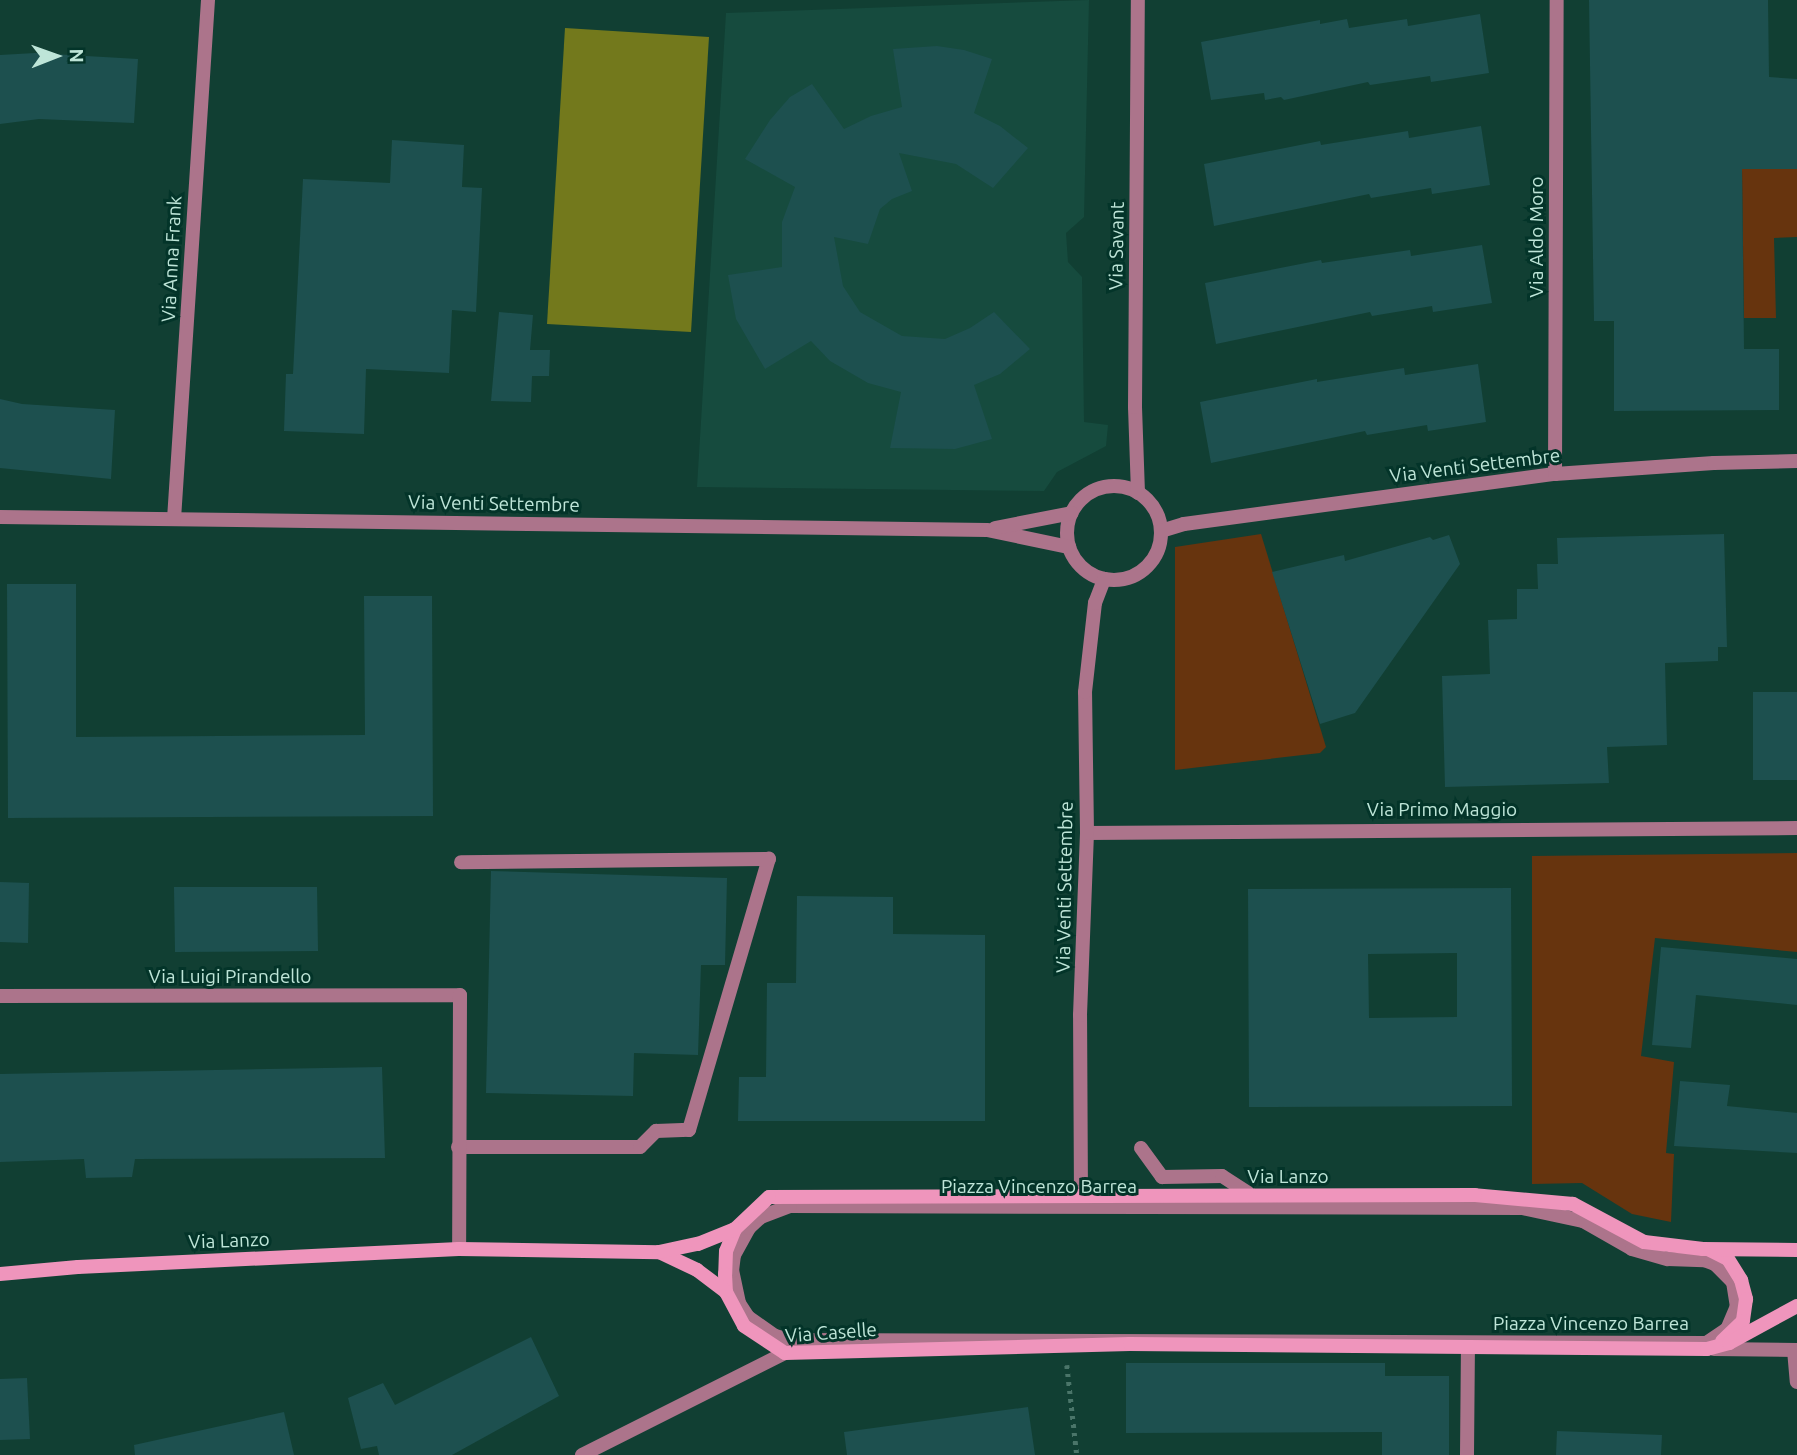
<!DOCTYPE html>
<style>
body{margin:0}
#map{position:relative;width:1797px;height:1455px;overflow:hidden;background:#113f33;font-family:Ubuntu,sans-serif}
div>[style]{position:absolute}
.built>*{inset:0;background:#164b3e}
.green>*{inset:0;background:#67340e}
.water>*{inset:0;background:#73791c}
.building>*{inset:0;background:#1d504f}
.path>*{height:4.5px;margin-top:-2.25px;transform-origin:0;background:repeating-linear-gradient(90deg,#4a7569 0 3.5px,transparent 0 8.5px)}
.lane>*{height:14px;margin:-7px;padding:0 7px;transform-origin:7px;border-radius:7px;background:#ac748b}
.street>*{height:14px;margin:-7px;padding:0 7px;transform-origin:7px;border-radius:7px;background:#ac748b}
.street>.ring{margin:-7px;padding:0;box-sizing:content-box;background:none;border:14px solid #ac748b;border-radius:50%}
.secondary>*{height:14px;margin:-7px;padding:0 7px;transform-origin:7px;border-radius:7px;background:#ef95bc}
span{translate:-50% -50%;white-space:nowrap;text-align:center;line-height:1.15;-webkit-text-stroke:6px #033429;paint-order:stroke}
.street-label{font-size:19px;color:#bee5d8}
.north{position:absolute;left:21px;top:21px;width:70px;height:70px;-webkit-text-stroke:5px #033429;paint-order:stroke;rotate:89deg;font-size:19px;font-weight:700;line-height:28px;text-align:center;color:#bee5d8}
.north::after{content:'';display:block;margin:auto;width:24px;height:32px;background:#bee5d8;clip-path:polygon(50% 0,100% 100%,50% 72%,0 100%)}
</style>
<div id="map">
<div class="built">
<i style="clip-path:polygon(1089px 0,1084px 217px,1066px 233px,1068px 262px,1082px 277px,1084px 422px,1108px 425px,1106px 446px,1057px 472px,1044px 491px,697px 487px,726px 13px)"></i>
</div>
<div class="green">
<i style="clip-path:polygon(1742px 169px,1797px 169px,1797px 237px,1774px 238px,1776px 318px,1744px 318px)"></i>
<i style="clip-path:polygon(1261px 534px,1326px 747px,1320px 753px,1175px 770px,1175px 547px)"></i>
<i style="clip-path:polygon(1797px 853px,1797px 952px,1655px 938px,1641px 1056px,1674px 1062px,1666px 1153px,1674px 1154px,1671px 1222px,1632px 1214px,1582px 1183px,1532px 1184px,1532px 856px)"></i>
</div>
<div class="water">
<i style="clip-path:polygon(565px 28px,709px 37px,691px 332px,547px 324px)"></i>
</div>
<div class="building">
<i style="clip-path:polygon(1589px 0,1768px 0,1769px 77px,1797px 79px,1797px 169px,1742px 169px,1744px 349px,1779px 349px,1779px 410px,1614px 411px,1614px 321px,1594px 321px)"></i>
<i style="clip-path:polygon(1480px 14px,1489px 73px,1431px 82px,1430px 76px,1370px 85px,1368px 82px,1284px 100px,1281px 97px,1265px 100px,1264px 93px,1211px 100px,1201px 42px,1320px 20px,1320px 24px,1347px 19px,1349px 28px,1407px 19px,1408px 26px)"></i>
<i style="clip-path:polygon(937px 46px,964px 50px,992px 59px,974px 113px,1000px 126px,1028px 148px,993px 188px,956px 164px,899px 153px,912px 191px,892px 199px,880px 209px,868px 244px,834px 237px,843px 286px,860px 312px,902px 336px,945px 339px,970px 328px,994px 312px,1030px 349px,1000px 374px,974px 385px,992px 439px,955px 449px,890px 448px,901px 392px,868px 383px,830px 361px,811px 341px,765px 369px,736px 319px,728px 275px,782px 267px,782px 222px,795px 187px,745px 159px,770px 120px,790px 97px,812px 84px,844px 129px,871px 116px,902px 107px,893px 49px)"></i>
<i style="clip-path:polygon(35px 53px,138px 59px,134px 123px,39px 119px,0 124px,0 55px)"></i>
<i style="clip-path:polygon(1481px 126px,1490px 185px,1432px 194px,1431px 188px,1371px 198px,1369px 194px,1214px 226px,1204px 164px,1320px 141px,1321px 145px,1408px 131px,1409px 138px)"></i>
<i style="clip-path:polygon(392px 140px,464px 145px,462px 187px,482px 188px,476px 312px,452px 310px,449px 373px,366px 369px,364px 434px,284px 431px,286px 374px,293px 374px,303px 179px,390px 183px)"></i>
<i style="clip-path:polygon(1482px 245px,1492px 303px,1433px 312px,1432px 306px,1372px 316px,1370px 312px,1216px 344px,1205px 283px,1321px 260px,1322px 263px,1410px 250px,1411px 256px)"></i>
<i style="clip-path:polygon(499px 312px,533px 315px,530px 350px,550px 350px,549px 376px,532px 376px,531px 402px,491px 401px)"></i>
<i style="clip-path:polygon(1478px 364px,1486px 422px,1428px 431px,1427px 425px,1367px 435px,1365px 431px,1211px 463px,1200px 402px,1317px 379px,1317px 382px,1404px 368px,1405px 375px)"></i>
<i style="clip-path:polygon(0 399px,22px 404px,115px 410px,111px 479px,0 468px)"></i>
<i style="clip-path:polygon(1724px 534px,1727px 647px,1718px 647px,1718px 661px,1665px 663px,1667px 745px,1607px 747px,1609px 783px,1445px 787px,1442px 676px,1490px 674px,1488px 620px,1517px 619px,1517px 589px,1538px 589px,1537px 564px,1558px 564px,1557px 538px)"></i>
<i style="clip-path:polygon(1449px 535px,1460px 564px,1355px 713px,1320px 724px,1272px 572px,1344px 555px,1345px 561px,1430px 537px,1433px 540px)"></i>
<i style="clip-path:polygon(7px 584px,76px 584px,76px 737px,365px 735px,364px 596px,432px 596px,433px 816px,8px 818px)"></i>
<i style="clip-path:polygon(1753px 692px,1797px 692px,1797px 780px,1753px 780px)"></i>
<i style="clip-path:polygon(491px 871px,727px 878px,725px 965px,701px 965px,698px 1055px,634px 1053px,633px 1096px,486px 1093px)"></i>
<i style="clip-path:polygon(0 882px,29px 883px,28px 943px,0 942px)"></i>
<i style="clip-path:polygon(174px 887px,317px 887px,318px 951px,175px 952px)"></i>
<i style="clip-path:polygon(evenodd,1511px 888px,1512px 1106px,1249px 1107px,1248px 889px,1511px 888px,1457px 953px,1457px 1017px,1369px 1018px,1368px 954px,1457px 953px)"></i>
<i style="clip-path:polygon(797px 896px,893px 897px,893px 934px,985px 935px,985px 1121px,738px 1121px,739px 1077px,766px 1077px,767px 983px,796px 983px)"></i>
<i style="clip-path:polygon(1661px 947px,1797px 959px,1797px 1005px,1696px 995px,1691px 1048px,1652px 1045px)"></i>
<i style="clip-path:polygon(382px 1067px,385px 1158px,135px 1159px,132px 1177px,86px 1178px,84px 1159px,0 1162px,0 1074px)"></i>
<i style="clip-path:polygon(1680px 1081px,1730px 1085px,1727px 1106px,1797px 1113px,1797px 1153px,1674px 1146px)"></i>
<i style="clip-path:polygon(531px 1337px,559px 1396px,452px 1455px,379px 1455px,377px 1446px,361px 1449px,348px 1398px,383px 1383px,395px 1405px)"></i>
<i style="clip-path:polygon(1126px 1363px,1385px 1363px,1385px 1376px,1449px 1376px,1449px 1455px,1382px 1455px,1382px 1432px,1126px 1433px)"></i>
<i style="clip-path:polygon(27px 1378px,30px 1439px,0 1440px,0 1379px)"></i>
<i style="clip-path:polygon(1028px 1407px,1035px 1455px,847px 1455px,844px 1432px)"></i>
<i style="clip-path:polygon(284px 1412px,294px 1455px,135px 1455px,134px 1445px)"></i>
<i style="clip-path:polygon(1557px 1431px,1662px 1435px,1661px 1455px,1556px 1455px)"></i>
</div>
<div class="path">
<i style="left:1067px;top:1365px;width:91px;rotate:83.7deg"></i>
</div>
<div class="lane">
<i style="left:458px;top:1147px;width:182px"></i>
<i style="left:640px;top:1147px;width:23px;rotate:-45deg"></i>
<i style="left:656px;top:1131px;width:33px;rotate:-2deg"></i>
<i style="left:689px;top:1130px;width:283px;rotate:-73.6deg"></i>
<i style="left:769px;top:859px;width:308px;rotate:179.4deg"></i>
<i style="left:1141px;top:1148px;width:36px;rotate:54deg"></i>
<i style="left:1162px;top:1177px;width:60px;rotate:-1deg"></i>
<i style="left:1222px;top:1176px;width:37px;rotate:33deg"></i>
</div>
<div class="street">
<i style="left:1555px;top:474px;width:474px;rotate:-89.8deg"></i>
<i class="ring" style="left:1067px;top:486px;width:80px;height:80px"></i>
<i style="left:1138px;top:493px;width:86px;rotate:-92deg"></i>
<i style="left:1135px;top:407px;width:407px;rotate:-89.6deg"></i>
<i style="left:0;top:517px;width:987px;rotate:0.75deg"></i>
<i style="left:987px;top:530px;width:84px;rotate:11.7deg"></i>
<i style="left:174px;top:519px;width:520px;rotate:-86.25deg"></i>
<i style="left:995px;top:528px;width:78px;rotate:-11deg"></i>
<i style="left:1161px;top:531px;width:24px;rotate:-17deg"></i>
<i style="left:1184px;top:524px;width:374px;rotate:-7.7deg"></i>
<i style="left:1555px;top:474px;width:159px;rotate:-4deg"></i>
<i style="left:1714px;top:463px;width:83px;rotate:-1.4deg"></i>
<i style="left:1087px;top:833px;width:710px;rotate:-0.4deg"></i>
<i style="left:0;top:996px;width:460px;rotate:-0.1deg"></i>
<i style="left:460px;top:995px;width:254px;rotate:90.2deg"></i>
<i style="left:1081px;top:1197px;width:182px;rotate:-90.3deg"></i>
<i style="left:1080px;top:1015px;width:182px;rotate:-87.8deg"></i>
<i style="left:1087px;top:833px;width:141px;rotate:-90.8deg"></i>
<i style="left:1085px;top:692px;width:90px;rotate:-83.6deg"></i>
<i style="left:1095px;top:603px;width:26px;rotate:-69deg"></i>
<i style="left:790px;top:1206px;width:732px;rotate:0.16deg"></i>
<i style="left:1522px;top:1208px;width:62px;rotate:12deg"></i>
<i style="left:1583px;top:1221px;width:56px;rotate:29.7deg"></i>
<i style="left:1632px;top:1249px;width:37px;rotate:16deg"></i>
<i style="left:1668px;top:1259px;width:36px;rotate:2deg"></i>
<i style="left:1704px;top:1260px;width:12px;rotate:20deg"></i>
<i style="left:1715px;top:1264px;width:25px;rotate:45deg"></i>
<i style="left:1733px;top:1282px;width:24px;rotate:81deg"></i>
<i style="left:1737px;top:1306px;width:25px;rotate:113deg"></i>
<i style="left:1727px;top:1329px;width:25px;rotate:146deg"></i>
<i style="left:1706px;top:1343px;width:916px;rotate:-179.81deg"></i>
<i style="left:790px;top:1340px;width:16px;rotate:-165deg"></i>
<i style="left:775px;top:1336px;width:33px;rotate:-145deg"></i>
<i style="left:748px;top:1317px;width:17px;rotate:-123deg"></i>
<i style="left:739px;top:1303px;width:33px;rotate:-102deg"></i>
<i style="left:732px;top:1271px;width:16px;rotate:-83deg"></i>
<i style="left:734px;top:1255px;width:31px;rotate:-61deg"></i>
<i style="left:749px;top:1228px;width:16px;rotate:-43deg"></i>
<i style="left:761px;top:1217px;width:31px;rotate:-21deg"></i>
<i style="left:1714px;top:1349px;width:83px;rotate:0.7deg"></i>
<i style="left:1794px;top:1350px;width:32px;rotate:85deg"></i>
<i style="left:582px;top:1455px;width:227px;rotate:-26.7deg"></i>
<i style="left:1467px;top:1455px;width:108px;rotate:-89.5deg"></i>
</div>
<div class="secondary">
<i style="left:1710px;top:1250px;width:20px;rotate:27deg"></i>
<i style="left:1728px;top:1259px;width:25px;rotate:58deg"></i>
<i style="left:1741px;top:1280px;width:20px;rotate:75deg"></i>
<i style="left:1746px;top:1299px;width:22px;rotate:98deg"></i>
<i style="left:1743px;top:1321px;width:29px;rotate:136deg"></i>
<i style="left:1797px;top:1250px;width:94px;rotate:-179.4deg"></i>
<i style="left:1703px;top:1249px;width:59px;rotate:-173.2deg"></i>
<i style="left:1644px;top:1242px;width:81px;rotate:-151.8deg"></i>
<i style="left:1573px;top:1204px;width:98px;rotate:-174.8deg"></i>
<i style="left:1475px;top:1195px;width:706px;rotate:179.84deg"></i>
<i style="left:769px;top:1197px;width:47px;rotate:136.7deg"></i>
<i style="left:735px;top:1229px;width:24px;rotate:112deg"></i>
<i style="left:726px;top:1251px;width:23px;rotate:92deg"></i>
<i style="left:725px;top:1274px;width:18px;rotate:87deg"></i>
<i style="left:726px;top:1292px;width:38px;rotate:62deg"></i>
<i style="left:744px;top:1326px;width:49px;rotate:33.4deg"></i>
<i style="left:785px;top:1353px;width:345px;rotate:-1.5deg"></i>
<i style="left:1130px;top:1344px;width:577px;rotate:0.5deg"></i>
<i style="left:1707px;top:1349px;width:23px;rotate:-15deg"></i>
<i style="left:1729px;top:1343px;width:77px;rotate:-28.6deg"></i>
<i style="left:659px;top:1252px;width:42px;rotate:25.3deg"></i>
<i style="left:697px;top:1270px;width:36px;rotate:37deg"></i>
<i style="left:0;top:1274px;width:78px;rotate:-5.1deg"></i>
<i style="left:78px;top:1267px;width:381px;rotate:-2.7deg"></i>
<i style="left:459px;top:1249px;width:200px;rotate:0.9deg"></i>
<i style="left:659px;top:1252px;width:40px;rotate:-12deg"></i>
<i style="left:698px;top:1244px;width:40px;rotate:-22deg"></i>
</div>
<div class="street-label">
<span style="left:1537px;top:237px;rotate:-90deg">Via Aldo Moro</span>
<span style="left:1117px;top:246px;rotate:-89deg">Via Savant</span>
<span style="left:172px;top:259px;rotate:-87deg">Via Anna Frank</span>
<span style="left:1475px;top:466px;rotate:-7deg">Via Venti Settembre</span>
<span style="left:494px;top:504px;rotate:1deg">Via Venti Settembre</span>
<span style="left:1442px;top:810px">Via Primo Maggio</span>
<span style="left:1065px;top:887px;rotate:-89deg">Via Venti Settembre</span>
<span style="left:230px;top:977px">Via Luigi Pirandello</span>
<span style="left:1288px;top:1177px">Via Lanzo</span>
<span style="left:1039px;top:1187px">Piazza Vincenzo Barrea</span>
<span style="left:229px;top:1241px;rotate:-2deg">Via Lanzo</span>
<span style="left:1591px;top:1324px">Piazza Vincenzo Barrea</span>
<span style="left:831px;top:1333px;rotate:-4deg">Via Caselle</span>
</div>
<div class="north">N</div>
</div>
